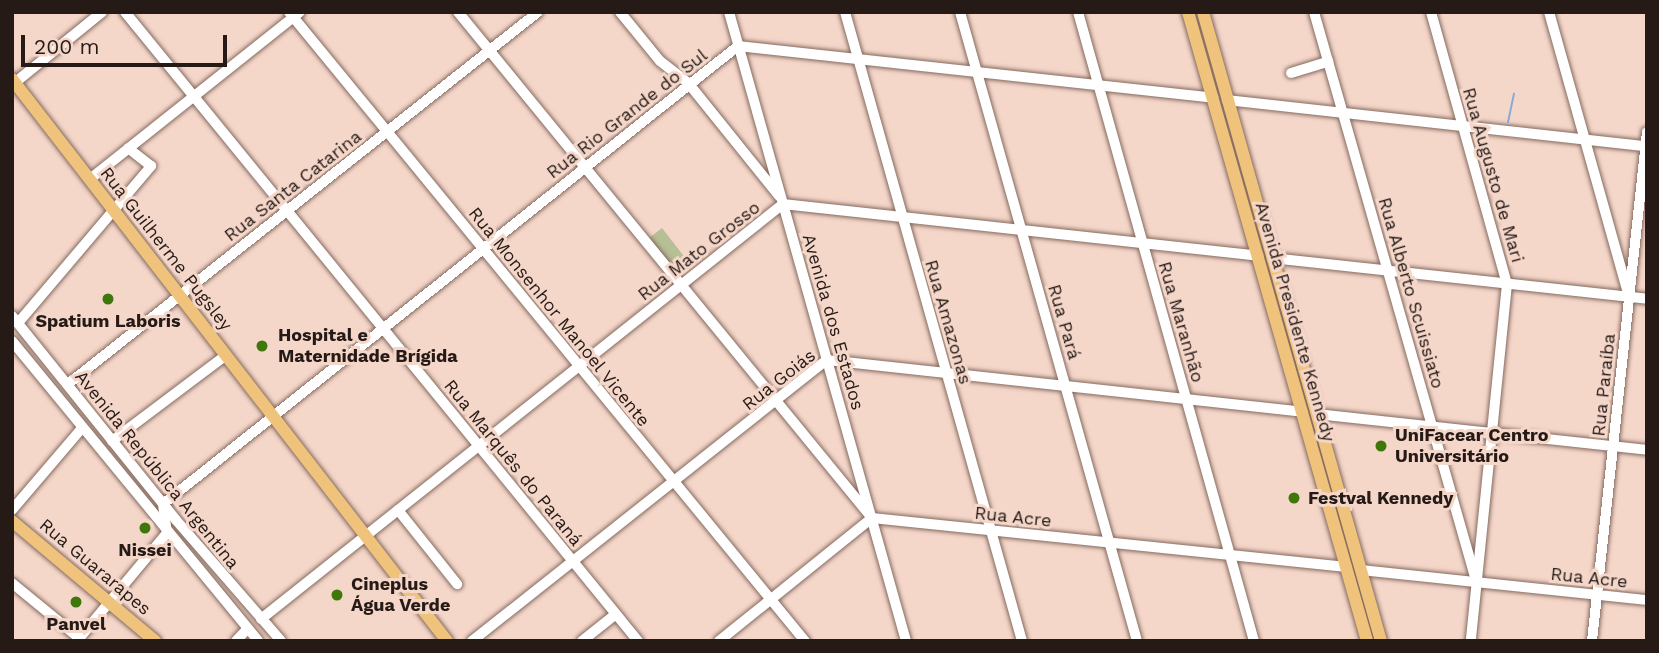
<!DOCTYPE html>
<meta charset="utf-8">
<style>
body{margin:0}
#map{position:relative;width:1659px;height:653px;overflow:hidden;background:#f5d7ca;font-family:"Work Sans",sans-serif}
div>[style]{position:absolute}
.green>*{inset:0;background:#b6bf95}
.stream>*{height:2px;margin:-1px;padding:0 1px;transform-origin:1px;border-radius:1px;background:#86abd8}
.roads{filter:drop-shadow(0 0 2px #856a5f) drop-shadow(0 0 2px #856a5f)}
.minor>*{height:10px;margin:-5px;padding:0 5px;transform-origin:5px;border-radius:5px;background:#fff}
.major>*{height:12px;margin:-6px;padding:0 6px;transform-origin:6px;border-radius:6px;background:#f0c37d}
.dots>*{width:19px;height:19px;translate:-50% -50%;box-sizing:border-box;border:4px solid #f5d7ca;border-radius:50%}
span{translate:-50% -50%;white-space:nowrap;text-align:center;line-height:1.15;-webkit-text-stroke:6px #f5d7ca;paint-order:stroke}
.street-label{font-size:18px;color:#251a16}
.poi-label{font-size:18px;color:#251a16;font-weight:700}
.left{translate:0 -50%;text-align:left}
.frame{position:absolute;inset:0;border:14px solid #251a16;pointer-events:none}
.scale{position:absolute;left:21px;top:35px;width:206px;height:32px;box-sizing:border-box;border:4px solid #251a16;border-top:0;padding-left:9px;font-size:21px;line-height:24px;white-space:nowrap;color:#251a16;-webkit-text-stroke:5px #f5d7ca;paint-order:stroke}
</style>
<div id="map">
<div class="green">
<i style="clip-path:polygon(662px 228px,690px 264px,677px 274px,649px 238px)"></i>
</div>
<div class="stream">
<i style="left:1508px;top:122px;width:29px;rotate:-78deg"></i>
</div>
<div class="roads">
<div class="minor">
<i style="left:125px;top:12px;width:812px;rotate:50.8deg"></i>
<i style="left:289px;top:12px;width:814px;rotate:50.64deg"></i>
<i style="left:458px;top:12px;width:654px;rotate:50.71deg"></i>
<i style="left:620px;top:12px;width:63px;rotate:50.8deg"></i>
<i style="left:660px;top:61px;width:37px;rotate:38deg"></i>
<i style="left:689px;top:84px;width:144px;rotate:51.2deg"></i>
<i style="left:729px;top:12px;width:653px;rotate:74.28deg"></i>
<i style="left:845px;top:12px;width:653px;rotate:74.28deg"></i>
<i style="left:960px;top:12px;width:653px;rotate:74.28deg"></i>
<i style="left:1078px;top:12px;width:653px;rotate:74.37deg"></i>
<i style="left:1314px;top:12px;width:587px;rotate:74.09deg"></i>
<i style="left:1431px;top:12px;width:282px;rotate:74.4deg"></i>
<i style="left:1507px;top:284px;width:359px;rotate:95.8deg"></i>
<i style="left:1549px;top:12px;width:288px;rotate:74.3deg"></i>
<i style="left:1291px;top:73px;width:39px;rotate:-17deg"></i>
<i style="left:12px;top:85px;width:116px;rotate:-39deg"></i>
<i style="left:1227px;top:100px;width:423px;rotate:6.3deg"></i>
<i style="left:90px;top:179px;width:268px;rotate:-38.5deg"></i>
<i style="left:1272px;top:258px;width:377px;rotate:6.2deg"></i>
<i style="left:12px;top:316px;width:262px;rotate:51.2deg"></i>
<i style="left:176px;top:520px;width:160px;rotate:49deg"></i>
<i style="left:18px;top:323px;width:206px;rotate:-49.7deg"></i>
<i style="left:151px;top:166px;width:29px;rotate:-142deg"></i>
<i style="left:12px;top:341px;width:388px;rotate:50.6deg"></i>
<i style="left:68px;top:384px;width:599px;rotate:-38.36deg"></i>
<i style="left:1317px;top:414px;width:332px;rotate:6.2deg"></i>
<i style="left:112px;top:441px;width:143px;rotate:-37deg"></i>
<i style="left:163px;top:504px;width:735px;rotate:-38.54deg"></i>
<i style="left:738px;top:46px;width:478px;rotate:6.2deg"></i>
<i style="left:12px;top:510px;width:108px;rotate:-49.5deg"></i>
<i style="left:398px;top:510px;width:95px;rotate:51.4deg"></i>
<i style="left:1361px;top:570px;width:288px;rotate:6deg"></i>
<i style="left:12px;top:583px;width:87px;rotate:39.4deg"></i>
<i style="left:261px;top:619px;width:667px;rotate:-38.49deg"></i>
<i style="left:783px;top:204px;width:478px;rotate:6.2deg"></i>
<i style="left:77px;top:641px;width:141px;rotate:-50.2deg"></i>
<i style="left:167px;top:533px;width:29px;rotate:-98deg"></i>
<i style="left:236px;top:641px;width:16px;rotate:-47deg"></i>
<i style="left:472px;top:641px;width:453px;rotate:-38.4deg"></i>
<i style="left:827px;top:360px;width:478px;rotate:6.2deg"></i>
<i style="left:582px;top:641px;width:43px;rotate:-38.5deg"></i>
<i style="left:719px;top:641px;width:196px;rotate:-38.8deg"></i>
<i style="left:872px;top:518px;width:477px;rotate:5.9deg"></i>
<i style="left:1592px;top:641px;width:512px;rotate:-83.83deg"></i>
</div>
<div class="major">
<i style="left:1188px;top:12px;width:654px;rotate:74.11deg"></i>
<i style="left:1203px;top:12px;width:654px;rotate:74.2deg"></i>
<i style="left:12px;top:79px;width:711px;rotate:52.26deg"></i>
<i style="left:12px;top:521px;width:187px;rotate:40deg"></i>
</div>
</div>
<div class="dots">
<i style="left:108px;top:299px;background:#3e770a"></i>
<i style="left:262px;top:346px;background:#3e770a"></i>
<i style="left:1381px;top:446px;background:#3e770a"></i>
<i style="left:1294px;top:498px;background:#3e770a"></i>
<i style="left:145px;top:528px;background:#3e770a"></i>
<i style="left:337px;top:595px;background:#3e770a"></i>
<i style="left:76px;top:602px;background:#3e770a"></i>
</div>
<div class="street-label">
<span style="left:627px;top:114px;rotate:-38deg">Rua Rio Grande do Sul</span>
<span style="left:1493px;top:175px;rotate:74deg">Rua Augusto de Mari</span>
<span style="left:293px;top:186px;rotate:-38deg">Rua Santa Catarina</span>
<span style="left:166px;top:249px;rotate:52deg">Rua Guilherme Pugsley</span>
<span style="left:699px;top:251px;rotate:-38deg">Rua Mato Grosso</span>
<span style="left:1411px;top:293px;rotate:74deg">Rua Alberto Scuissiato</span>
<span style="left:559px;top:317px;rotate:51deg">Rua Monsenhor Manoel Vicente</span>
<span style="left:833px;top:322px;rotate:74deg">Avenida dos Estados</span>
<span style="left:948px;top:322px;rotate:74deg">Rua Amazonas</span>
<span style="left:1064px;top:322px;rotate:74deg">Rua Pará</span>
<span style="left:1181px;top:322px;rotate:74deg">Rua Maranhão</span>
<span style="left:1295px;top:322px;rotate:74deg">Avenida Presidente Kennedy</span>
<span style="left:779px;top:380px;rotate:-38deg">Rua Goiás</span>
<span style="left:1604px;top:385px;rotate:-84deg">Rua Paraíba</span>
<span style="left:513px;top:463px;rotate:51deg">Rua Marquês do Paraná</span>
<span style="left:157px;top:470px;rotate:51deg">Avenida República Argentina</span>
<span style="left:1013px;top:517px;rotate:6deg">Rua Acre</span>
<span style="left:95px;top:567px;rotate:40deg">Rua Guararapes</span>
<span style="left:1589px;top:578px;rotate:6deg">Rua Acre</span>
</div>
<div class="poi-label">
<span style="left:108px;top:321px">Spatium Laboris</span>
<span class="left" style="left:278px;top:346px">Hospital e<br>Maternidade Brígida</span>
<span class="left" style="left:1395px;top:446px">UniFacear Centro<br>Universitário</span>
<span class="left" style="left:1308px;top:498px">Festval Kennedy</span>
<span style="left:145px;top:550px">Nissei</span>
<span class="left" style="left:351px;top:595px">Cineplus<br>Água Verde</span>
<span style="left:76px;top:624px">Panvel</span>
</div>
<div class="frame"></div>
<div class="scale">200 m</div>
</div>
